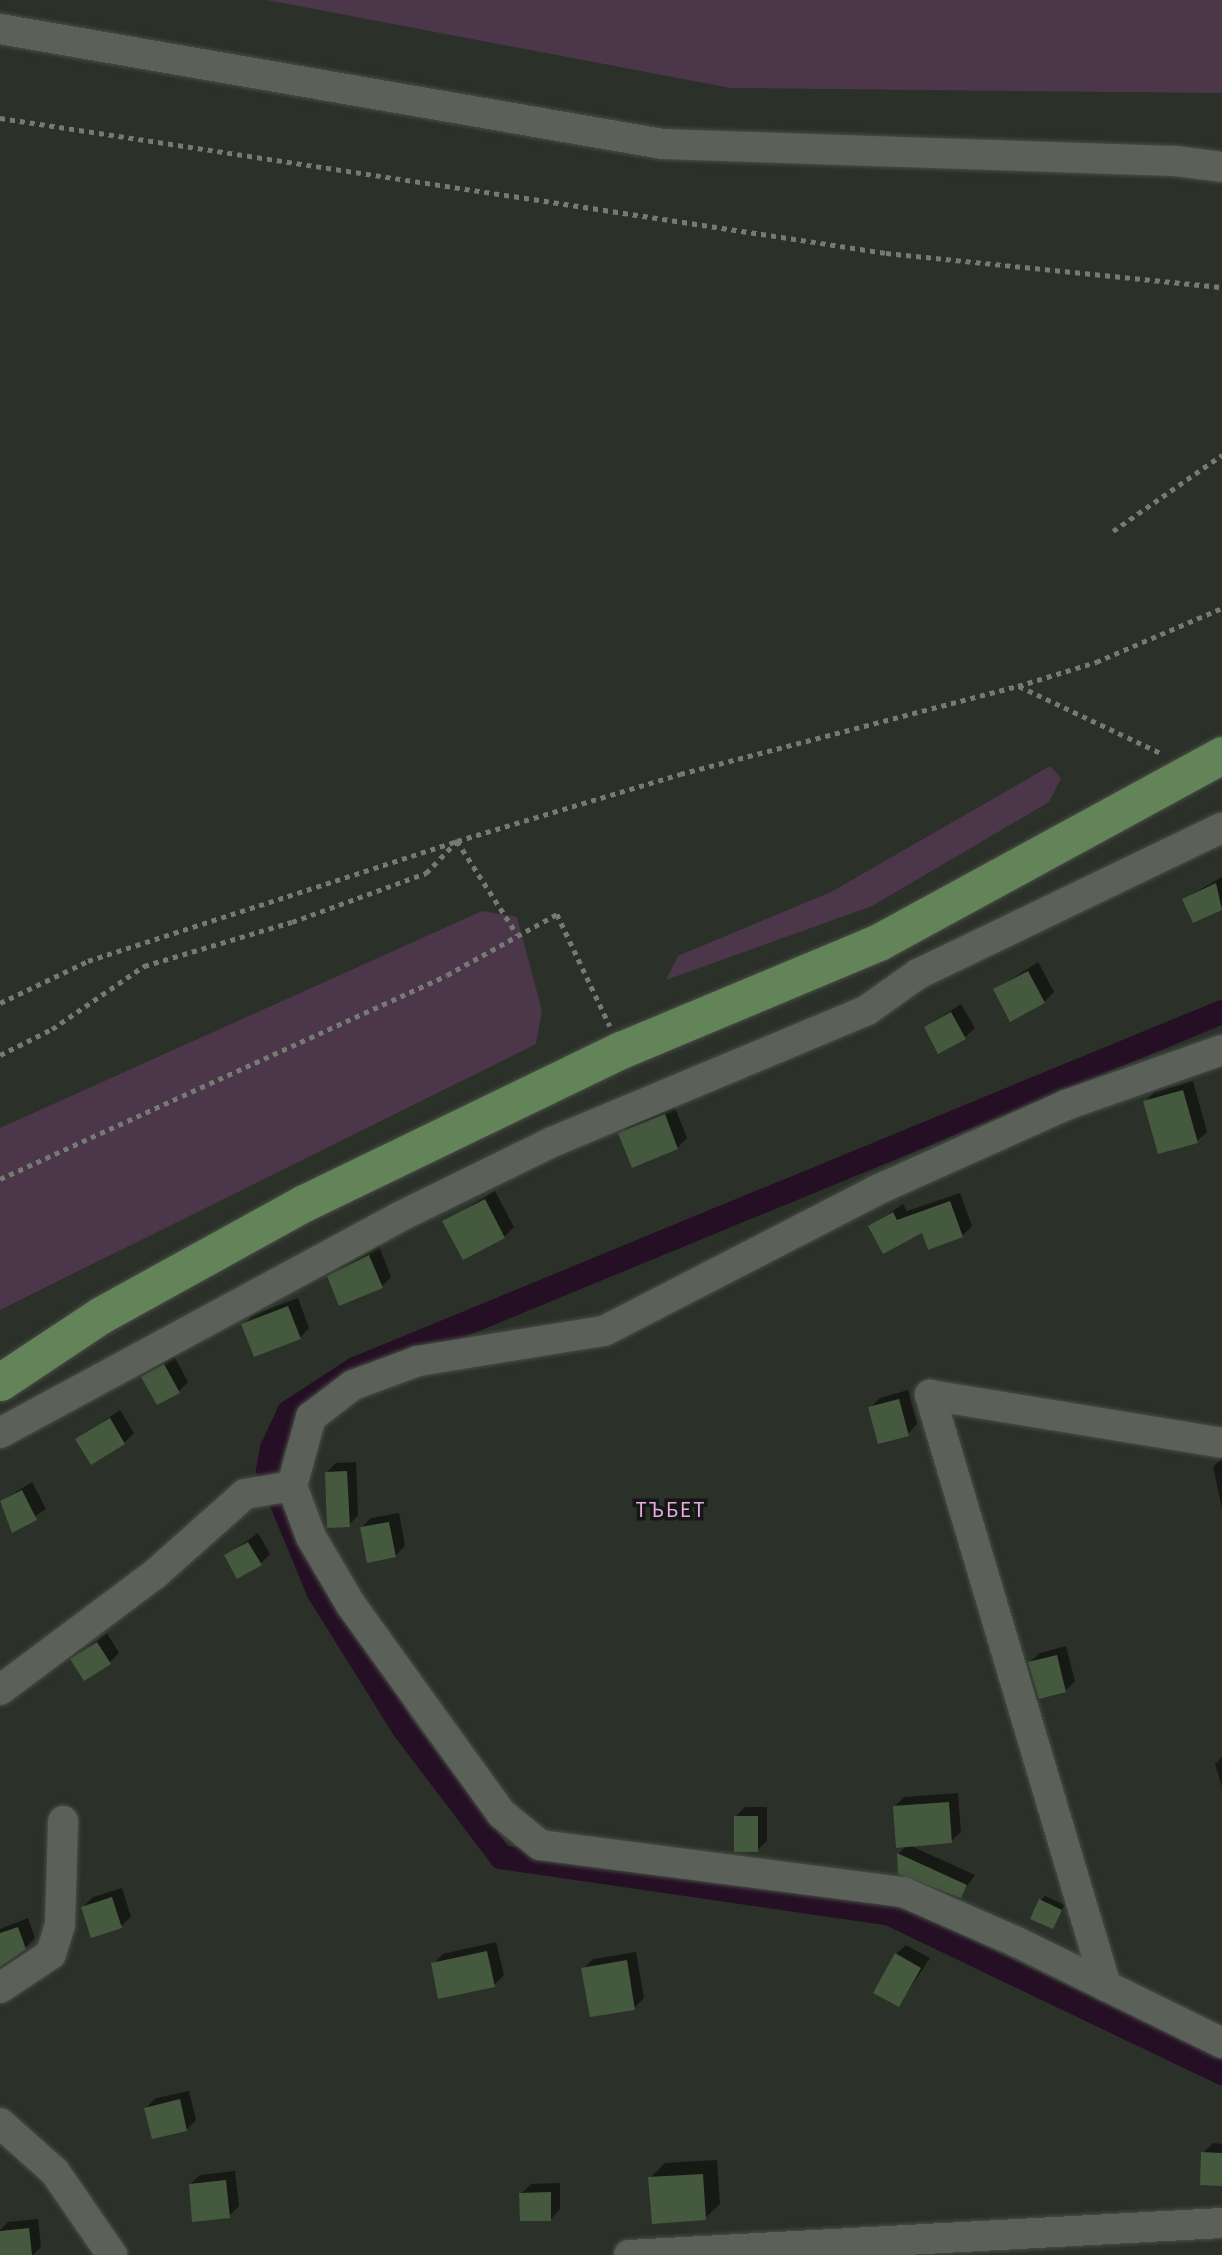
<!DOCTYPE html>
<meta charset="utf-8">
<style>
body{margin:0}
#map{position:relative;width:1222px;height:2255px;overflow:hidden;background:#2b3029;font-family:"Source Sans 3",sans-serif}
div>[style]{position:absolute}
.green>*{inset:0;background:#4c364a}
.shadow>*{inset:0;background:#0007}
.canal>*{height:24px;margin:-12px;padding:0 12px;transform-origin:12px;border-radius:12px;background:#250f24}
.building>*{inset:0;background:#45593e}
.path>*{height:4.5px;margin-top:-2.25px;transform-origin:0;background:repeating-linear-gradient(90deg,#757a73 0 5px,transparent 0 10px)}
.roads{filter:drop-shadow(0 0 2px #484d46) drop-shadow(0 0 2px #484d46)}
.minor>*{height:30px;margin:-15px;padding:0 15px;transform-origin:15px;border-radius:15px;background:#5b6159}
.major>*{height:37px;margin:-18.5px;padding:0 18.5px;transform-origin:18.5px;border-radius:18.5px;background:#638358}
span{translate:-50% -50%;white-space:nowrap;text-align:center;line-height:1.15;-webkit-text-stroke:7px #151714;paint-order:stroke}
.quarter-label{font-size:21px;color:#e9ade4;letter-spacing:2px}
</style>
<div id="map">
<div class="green">
<i style="clip-path:polygon(267px 0,1222px 0,1222px 93px,730px 88px)"></i>
<i style="clip-path:polygon(1050px 766px,1061px 778px,1049px 802px,872px 906px,666px 980px,678px 956px,831px 892px)"></i>
<i style="clip-path:polygon(482px 911px,517px 917px,542px 1011px,536px 1044px,0 1310px,0 1128px)"></i>
</div>
<div class="shadow">
<i style="clip-path:polygon(1222px 877px,1222px 908px,1194px 921px,1184px 899px)"></i>
<i style="clip-path:polygon(1038px 962px,1054px 992px,1044px 1002px,995px 990px)"></i>
<i style="clip-path:polygon(961px 1004px,975px 1028px,965px 1037px,926px 1027px)"></i>
<i style="clip-path:polygon(1193px 1081px,1207px 1132px,1197px 1141px,1145px 1102px,1154px 1092px)"></i>
<i style="clip-path:polygon(674px 1105px,687px 1138px,677px 1148px,621px 1134px,630px 1124px)"></i>
<i style="clip-path:polygon(495px 1191px,514px 1227px,504px 1237px,444px 1222px)"></i>
<i style="clip-path:polygon(960px 1193px,972px 1226px,962px 1236px,870px 1226px,903px 1204px,907px 1211px)"></i>
<i style="clip-path:polygon(379px 1246px,391px 1277px,382px 1286px,329px 1276px)"></i>
<i style="clip-path:polygon(298px 1298px,309px 1328px,300px 1338px,243px 1325px,253px 1315px)"></i>
<i style="clip-path:polygon(174px 1356px,188px 1382px,178px 1392px,143px 1377px)"></i>
<i style="clip-path:polygon(908px 1390px,917px 1424px,908px 1434px,870px 1408px,880px 1398px)"></i>
<i style="clip-path:polygon(120px 1410px,134px 1433px,124px 1443px,77px 1440px)"></i>
<i style="clip-path:polygon(1222px 1458px,1222px 1508px,1213px 1467px)"></i>
<i style="clip-path:polygon(356px 1462px,358px 1515px,349px 1525px,326px 1473px,336px 1463px)"></i>
<i style="clip-path:polygon(32px 1482px,46px 1509px,13px 1530px,0 1502px)"></i>
<i style="clip-path:polygon(399px 1513px,405px 1546px,395px 1556px,361px 1528px,371px 1518px)"></i>
<i style="clip-path:polygon(258px 1533px,270px 1554px,260px 1564px,226px 1556px)"></i>
<i style="clip-path:polygon(107px 1633px,119px 1653px,110px 1662px,72px 1660px)"></i>
<i style="clip-path:polygon(1066px 1646px,1075px 1681px,1065px 1691px,1030px 1662px,1040px 1653px)"></i>
<i style="clip-path:polygon(1222px 1757px,1222px 1787px,1215px 1764px)"></i>
<i style="clip-path:polygon(958px 1793px,961px 1832px,951px 1841px,909px 1845px,975px 1875px,960px 1896px,898px 1854px,907px 1845px,894px 1807px,904px 1797px)"></i>
<i style="clip-path:polygon(745px 1807px,767px 1807px,767px 1841px,757px 1850px,735px 1817px)"></i>
<i style="clip-path:polygon(122px 1888px,131px 1917px,121px 1926px,83px 1907px,93px 1897px)"></i>
<i style="clip-path:polygon(1045px 1896px,1065px 1905px,1052px 1927px,1041px 1900px)"></i>
<i style="clip-path:polygon(28px 1918px,35px 1938px,25px 1948px,0 1959px,0 1929px)"></i>
<i style="clip-path:polygon(496px 1942px,504px 1975px,494px 1985px,433px 1964px,443px 1954px)"></i>
<i style="clip-path:polygon(906px 1945px,930px 1958px,899px 2005px,896px 1954px)"></i>
<i style="clip-path:polygon(636px 1952px,644px 1998px,634px 2008px,583px 1969px,593px 1959px)"></i>
<i style="clip-path:polygon(189px 2091px,196px 2120px,186px 2130px,146px 2108px,156px 2098px)"></i>
<i style="clip-path:polygon(1213px 2143px,1222px 2144px,1222px 2185px,1203px 2153px)"></i>
<i style="clip-path:polygon(717px 2160px,720px 2204px,705px 2218px,650px 2178px,665px 2163px)"></i>
<i style="clip-path:polygon(235px 2171px,239px 2206px,229px 2216px,190px 2184px,200px 2175px)"></i>
<i style="clip-path:polygon(560px 2183px,560px 2209px,551px 2219px,521px 2194px,531px 2184px)"></i>
<i style="clip-path:polygon(38px 2219px,41px 2247px,33px 2255px,1px 2255px,0 2230px,8px 2222px)"></i>
</div>
<div class="canal">
<i style="left:1222px;top:1012px;width:938px;rotate:157.62deg"></i>
<i style="left:355px;top:1369px;width:79px;rotate:146.9deg"></i>
<i style="left:289px;top:1412px;width:40px;rotate:115deg"></i>
<i style="left:272px;top:1448px;width:22px;rotate:100deg"></i>
<i style="left:268px;top:1470px;width:133px;rotate:67.5deg"></i>
<i style="left:319px;top:1593px;width:160px;rotate:58deg"></i>
<i style="left:404px;top:1729px;width:161px;rotate:52.8deg"></i>
<i style="left:501px;top:1857px;width:393px;rotate:8.3deg"></i>
<i style="left:890px;top:1914px;width:368px;rotate:25.6deg"></i>
</div>
<div class="building">
<i style="clip-path:polygon(1216px 883px,1222px 910px,1193px 923px,1182px 899px)"></i>
<i style="clip-path:polygon(1028px 971px,1045px 1003px,1010px 1022px,993px 989px)"></i>
<i style="clip-path:polygon(951px 1012px,966px 1039px,938px 1054px,924px 1027px)"></i>
<i style="clip-path:polygon(1183px 1090px,1198px 1143px,1158px 1154px,1143px 1101px)"></i>
<i style="clip-path:polygon(665px 1114px,678px 1149px,632px 1168px,618px 1133px)"></i>
<i style="clip-path:polygon(485px 1199px,505px 1238px,463px 1260px,442px 1221px)"></i>
<i style="clip-path:polygon(950px 1201px,963px 1237px,928px 1250px,922px 1233px,883px 1254px,868px 1226px,893px 1212px,897px 1220px)"></i>
<i style="clip-path:polygon(369px 1255px,383px 1288px,339px 1306px,327px 1276px)"></i>
<i style="clip-path:polygon(288px 1306px,301px 1339px,254px 1357px,241px 1324px)"></i>
<i style="clip-path:polygon(164px 1364px,180px 1393px,157px 1405px,141px 1377px)"></i>
<i style="clip-path:polygon(899px 1399px,909px 1436px,878px 1444px,868px 1407px)"></i>
<i style="clip-path:polygon(110px 1418px,125px 1444px,91px 1465px,75px 1439px)"></i>
<i style="clip-path:polygon(347px 1471px,350px 1527px,327px 1528px,325px 1472px)"></i>
<i style="clip-path:polygon(22px 1490px,37px 1520px,12px 1533px,0 1501px)"></i>
<i style="clip-path:polygon(389px 1522px,396px 1557px,367px 1563px,360px 1527px)"></i>
<i style="clip-path:polygon(248px 1542px,262px 1565px,237px 1579px,224px 1555px)"></i>
<i style="clip-path:polygon(97px 1642px,111px 1664px,84px 1681px,70px 1659px)"></i>
<i style="clip-path:polygon(1057px 1655px,1066px 1692px,1039px 1699px,1028px 1662px)"></i>
<i style="clip-path:polygon(949px 1802px,952px 1843px,896px 1848px,893px 1806px)"></i>
<i style="clip-path:polygon(734px 1816px,758px 1816px,758px 1852px,734px 1852px)"></i>
<i style="clip-path:polygon(897px 1853px,967px 1885px,961px 1898px,898px 1874px)"></i>
<i style="clip-path:polygon(112px 1897px,122px 1928px,91px 1938px,81px 1907px)"></i>
<i style="clip-path:polygon(1039px 1899px,1062px 1910px,1053px 1929px,1030px 1919px)"></i>
<i style="clip-path:polygon(18px 1927px,26px 1949px,0 1967px,0 1933px)"></i>
<i style="clip-path:polygon(487px 1951px,495px 1987px,438px 1999px,431px 1963px)"></i>
<i style="clip-path:polygon(895px 1953px,921px 1968px,899px 2007px,873px 1993px)"></i>
<i style="clip-path:polygon(627px 1960px,635px 2010px,590px 2017px,581px 1968px)"></i>
<i style="clip-path:polygon(180px 2099px,187px 2131px,152px 2139px,144px 2108px)"></i>
<i style="clip-path:polygon(1201px 2152px,1222px 2153px,1222px 2186px,1200px 2185px)"></i>
<i style="clip-path:polygon(703px 2174px,706px 2220px,652px 2224px,648px 2177px)"></i>
<i style="clip-path:polygon(226px 2180px,230px 2218px,192px 2222px,189px 2184px)"></i>
<i style="clip-path:polygon(551px 2192px,551px 2221px,520px 2221px,519px 2193px)"></i>
<i style="clip-path:polygon(29px 2228px,32px 2255px,0 2255px,0 2231px)"></i>
</div>
<div class="path">
<i style="left:0;top:118px;width:896px;rotate:8.66deg"></i>
<i style="left:886px;top:253px;width:338px;rotate:5.8deg"></i>
<i style="left:1113px;top:531px;width:133px;rotate:-34.9deg"></i>
<i style="left:1019px;top:686px;width:159px;rotate:25.3deg"></i>
<i style="left:0;top:1003px;width:98px;rotate:-25.5deg"></i>
<i style="left:88px;top:961px;width:388px;rotate:-18deg"></i>
<i style="left:457px;top:841px;width:233px;rotate:-16.7deg"></i>
<i style="left:680px;top:774px;width:349px;rotate:-14.6deg"></i>
<i style="left:1018px;top:686px;width:82px;rotate:-17.1deg"></i>
<i style="left:1096px;top:662px;width:137px;rotate:-23.2deg"></i>
<i style="left:0;top:1055px;width:58px;rotate:-26.6deg"></i>
<i style="left:52px;top:1029px;width:112px;rotate:-34.4deg"></i>
<i style="left:144px;top:966px;width:154px;rotate:-16.6deg"></i>
<i style="left:292px;top:922px;width:143px;rotate:-20.1deg"></i>
<i style="left:426px;top:873px;width:45px;rotate:-45.9deg"></i>
<i style="left:457px;top:841px;width:111px;rotate:57.2deg"></i>
<i style="left:0;top:1179px;width:491px;rotate:-24.5deg"></i>
<i style="left:447px;top:975px;width:126px;rotate:-29deg"></i>
<i style="left:557px;top:914px;width:124px;rotate:64.7deg"></i>
</div>
<div class="roads">
<div class="minor">
<i style="left:0;top:29px;width:672px;rotate:9.85deg"></i>
<i style="left:662px;top:144px;width:513px;rotate:1.9deg"></i>
<i style="left:1175px;top:161px;width:47px;rotate:7.3deg"></i>
<i style="left:0;top:1433px;width:451px;rotate:-28.4deg"></i>
<i style="left:397px;top:1218px;width:173px;rotate:-26.1deg"></i>
<i style="left:552px;top:1142px;width:342px;rotate:-22.7deg"></i>
<i style="left:867px;top:1010px;width:62px;rotate:-35.2deg"></i>
<i style="left:918px;top:974px;width:337px;rotate:-25.7deg"></i>
<i style="left:292px;top:1486px;width:72px;rotate:-74.6deg"></i>
<i style="left:311px;top:1417px;width:53px;rotate:-37.3deg"></i>
<i style="left:353px;top:1385px;width:69px;rotate:-20.3deg"></i>
<i style="left:418px;top:1361px;width:188px;rotate:-9.2deg"></i>
<i style="left:604px;top:1331px;width:307px;rotate:-27.3deg"></i>
<i style="left:877px;top:1190px;width:207px;rotate:-24.2deg"></i>
<i style="left:1066px;top:1105px;width:165px;rotate:-19.4deg"></i>
<i style="left:0;top:1690px;width:194px;rotate:-36.8deg"></i>
<i style="left:155px;top:1574px;width:120px;rotate:-41.6deg"></i>
<i style="left:245px;top:1494px;width:48px;rotate:-9.7deg"></i>
<i style="left:292px;top:1486px;width:54px;rotate:69.6deg"></i>
<i style="left:311px;top:1537px;width:79px;rotate:59.5deg"></i>
<i style="left:351px;top:1605px;width:258px;rotate:54.2deg"></i>
<i style="left:502px;top:1814px;width:49px;rotate:39.2deg"></i>
<i style="left:540px;top:1845px;width:366px;rotate:7.4deg"></i>
<i style="left:903px;top:1892px;width:124px;rotate:23.7deg"></i>
<i style="left:1017px;top:1942px;width:229px;rotate:26.2deg"></i>
<i style="left:1106px;top:1986px;width:617px;rotate:-106.58deg"></i>
<i style="left:930px;top:1395px;width:296px;rotate:9.3deg"></i>
<i style="left:0;top:1988px;width:61px;rotate:-33.7deg"></i>
<i style="left:51px;top:1954px;width:30px;rotate:-73deg"></i>
<i style="left:60px;top:1925px;width:104px;rotate:-88.3deg"></i>
<i style="left:0;top:2123px;width:74px;rotate:41.7deg"></i>
<i style="left:55px;top:2172px;width:101px;rotate:55.5deg"></i>
<i style="left:629px;top:2255px;width:594px;rotate:-3.09deg"></i>
</div>
<div class="major">
<i style="left:0;top:1382px;width:121px;rotate:-33.6deg"></i>
<i style="left:101px;top:1315px;width:232px;rotate:-28.9deg"></i>
<i style="left:304px;top:1203px;width:352px;rotate:-25.8deg"></i>
<i style="left:621px;top:1050px;width:280px;rotate:-22.7deg"></i>
<i style="left:879px;top:942px;width:391px;rotate:-28.6deg"></i>
</div>
</div>
<div class="quarter-label">
<span style="left:671px;top:1510px">ТЪБЕТ</span>
</div>
</div>
